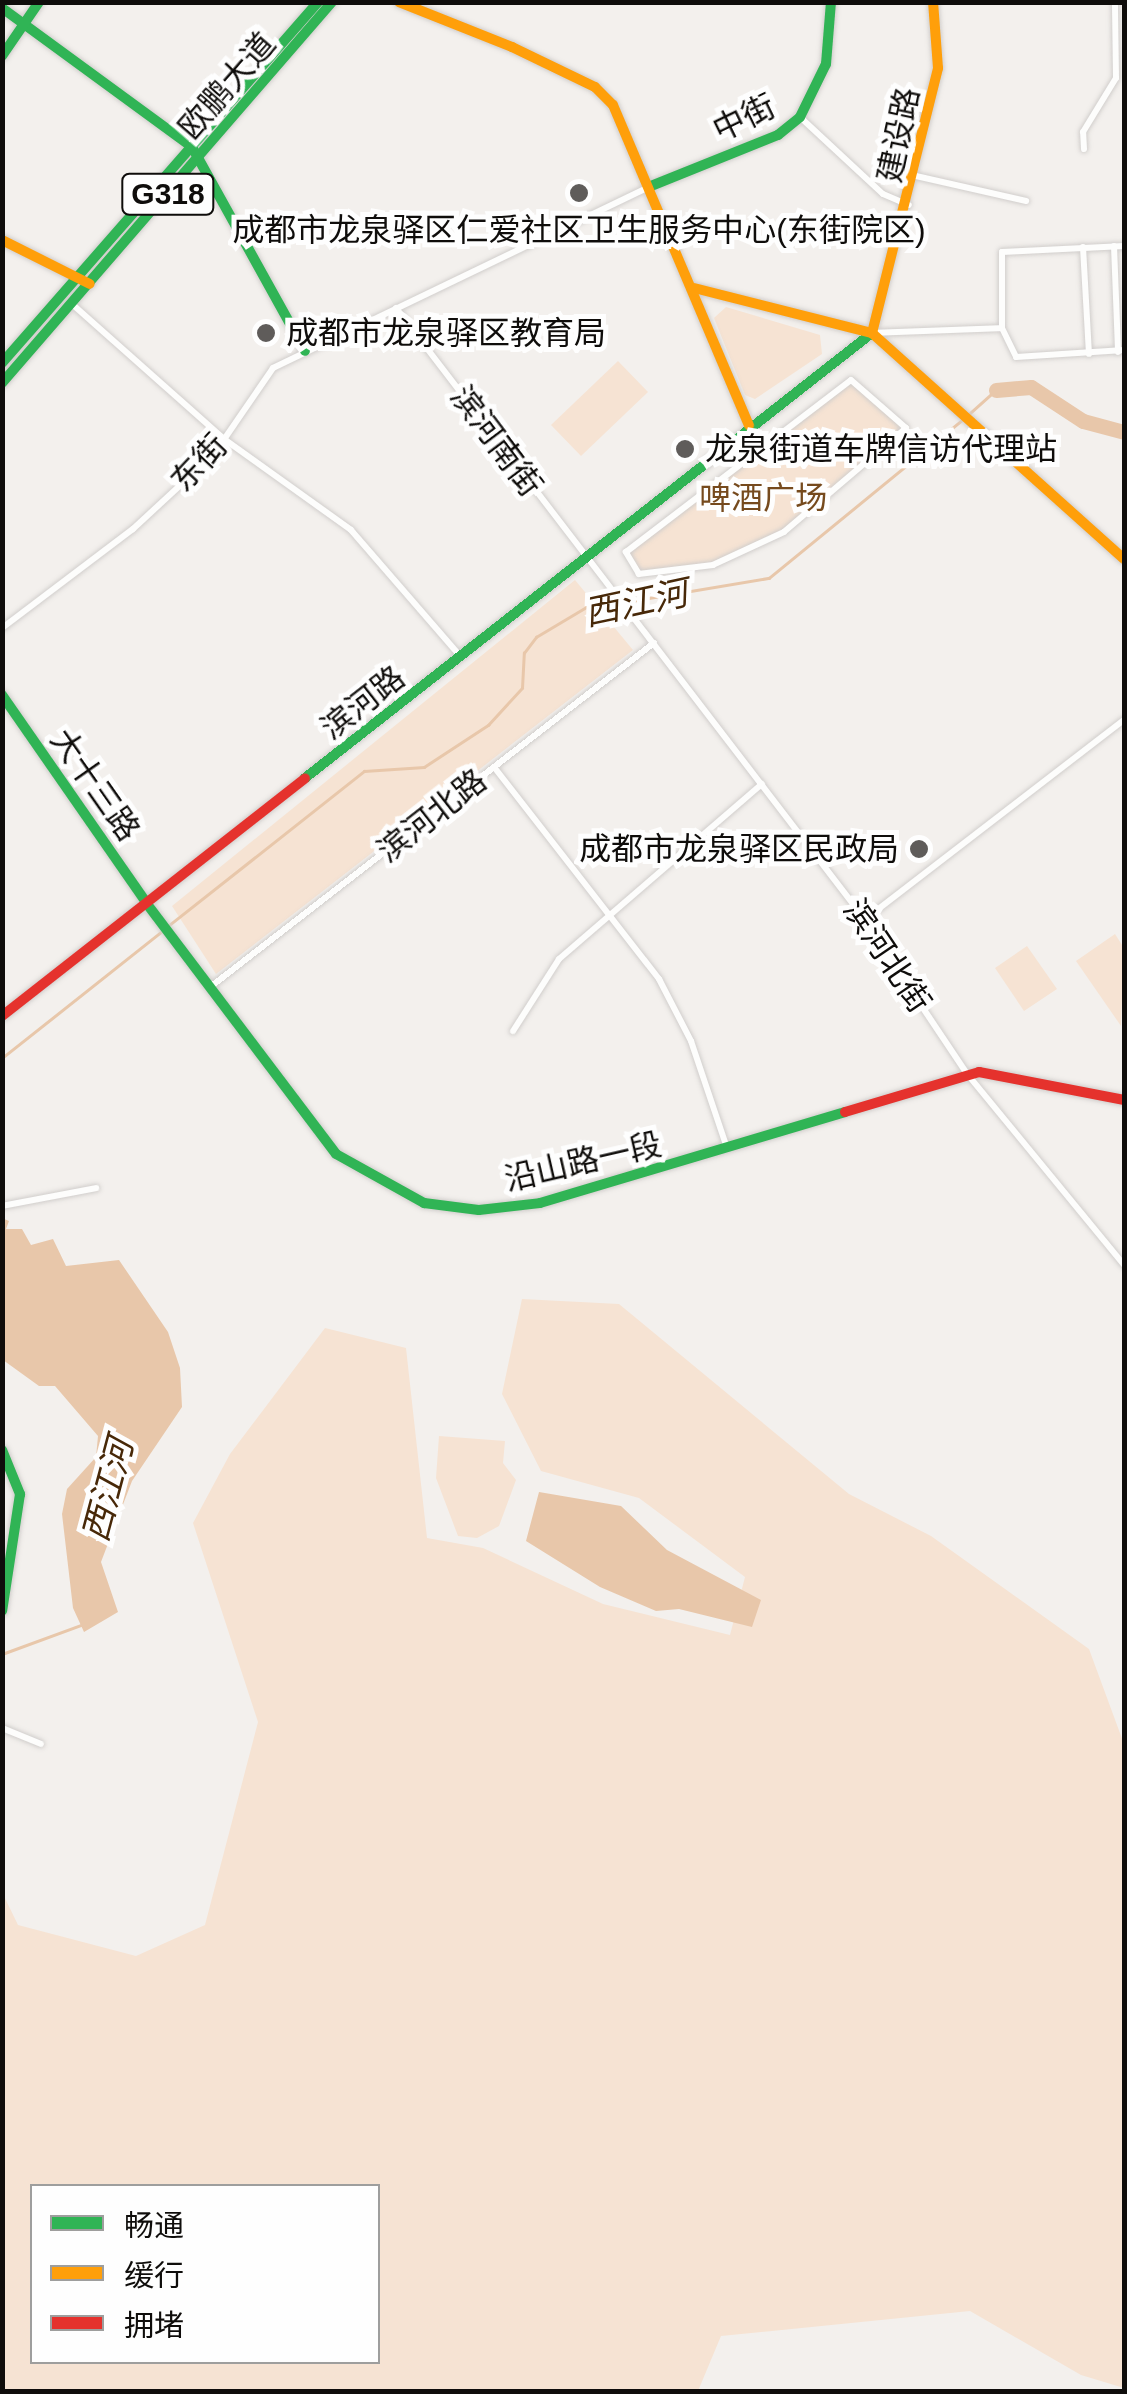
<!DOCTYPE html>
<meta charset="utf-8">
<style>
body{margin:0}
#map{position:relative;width:1127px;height:2394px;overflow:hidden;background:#f3f0ed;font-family:Helvetica,"Noto Sans SC",sans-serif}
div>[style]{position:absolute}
.green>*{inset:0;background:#f6e3d3}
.water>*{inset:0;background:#e8c7aa}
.stream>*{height:2.5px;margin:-1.25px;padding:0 1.25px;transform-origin:1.25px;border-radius:1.25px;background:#e8c7aa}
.river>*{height:15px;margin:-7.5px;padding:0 7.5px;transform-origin:7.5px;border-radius:7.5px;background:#e8c7aa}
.roads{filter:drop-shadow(0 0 2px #d1cecc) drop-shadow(0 0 2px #d1cecc)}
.street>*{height:6px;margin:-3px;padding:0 3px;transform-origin:3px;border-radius:3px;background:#fdfdfc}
.fast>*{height:10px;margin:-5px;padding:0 5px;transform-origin:5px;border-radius:5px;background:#30b455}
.slow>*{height:10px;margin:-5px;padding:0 5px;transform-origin:5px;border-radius:5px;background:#ff9f0a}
.jam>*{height:10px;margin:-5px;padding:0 5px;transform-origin:5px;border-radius:5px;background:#e5322d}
.dots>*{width:28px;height:28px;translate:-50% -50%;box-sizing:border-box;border:5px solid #fefefe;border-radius:50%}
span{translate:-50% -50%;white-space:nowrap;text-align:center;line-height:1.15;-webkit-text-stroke:10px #fefefe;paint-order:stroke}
.shield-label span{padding:2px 8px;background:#fefefe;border:2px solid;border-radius:8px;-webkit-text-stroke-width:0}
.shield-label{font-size:30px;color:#0f0d0b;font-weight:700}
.street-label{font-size:32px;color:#0f0d0b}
.poi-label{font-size:32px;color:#0f0d0b}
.left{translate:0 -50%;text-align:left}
.right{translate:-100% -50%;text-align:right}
.park-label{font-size:32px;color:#764a1d}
.water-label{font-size:35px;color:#472808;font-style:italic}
.frame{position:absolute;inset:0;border:5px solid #0f0d0b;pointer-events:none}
.legend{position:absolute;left:30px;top:2184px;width:350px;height:180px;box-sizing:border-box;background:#fefefe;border:2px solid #9e9e9d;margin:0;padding:12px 18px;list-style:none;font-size:30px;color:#0f0d0b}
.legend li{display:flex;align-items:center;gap:20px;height:50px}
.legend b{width:50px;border:2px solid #9e9e9d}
</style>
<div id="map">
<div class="green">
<i style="clip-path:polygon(726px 307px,820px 335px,822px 354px,755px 399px,745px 395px,714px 318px)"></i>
<i style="clip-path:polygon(618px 361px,648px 392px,581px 456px,551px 425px)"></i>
<i style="clip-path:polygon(851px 380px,906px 428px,784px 532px,713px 565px,639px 574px,626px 552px)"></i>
<i style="clip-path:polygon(575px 580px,633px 650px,216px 974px,172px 906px)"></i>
<i style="clip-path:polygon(1115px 934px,1124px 948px,1121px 1026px,1076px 961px)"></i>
<i style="clip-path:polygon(1027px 946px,1057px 989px,1024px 1011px,995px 968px)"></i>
<i style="clip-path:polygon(evenodd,522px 1299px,619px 1304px,849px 1494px,931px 1536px,1089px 1649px,1124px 1744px,1124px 2388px,1081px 2375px,970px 2311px,721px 2336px,698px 2391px,3px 2391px,2px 1892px,18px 1925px,136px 1956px,205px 1925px,258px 1722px,193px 1523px,230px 1454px,325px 1328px,406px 1348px,427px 1538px,483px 1548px,603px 1604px,730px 1635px,745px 1577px,639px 1498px,541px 1471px,502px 1394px,522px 1299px,32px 2186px,378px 2186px,378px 2362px,32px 2362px,32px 2186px)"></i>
<i style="clip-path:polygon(439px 1436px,505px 1441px,503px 1463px,516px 1480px,499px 1526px,477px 1538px,458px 1536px,436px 1478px)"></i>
</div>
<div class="water">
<i style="clip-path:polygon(2px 1218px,9px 1221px,6px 1229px,22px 1229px,31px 1245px,53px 1239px,66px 1266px,119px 1260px,168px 1332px,180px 1368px,182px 1407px,132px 1481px,101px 1562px,118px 1612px,84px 1632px,73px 1608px,62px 1514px,67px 1489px,96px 1457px,98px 1436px,55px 1386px,39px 1386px,3px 1360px)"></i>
<i style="clip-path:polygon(539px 1492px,621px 1506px,667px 1550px,761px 1600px,752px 1627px,679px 1609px,656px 1611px,600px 1587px,526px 1541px)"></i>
</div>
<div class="stream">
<i style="left:969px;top:414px;width:36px;rotate:-42deg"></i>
<i style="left:625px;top:602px;width:146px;rotate:-9.5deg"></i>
<i style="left:769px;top:578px;width:251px;rotate:-39.3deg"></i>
<i style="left:168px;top:926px;width:250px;rotate:-38.3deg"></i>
<i style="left:364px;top:771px;width:60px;rotate:-3.8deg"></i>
<i style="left:424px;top:767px;width:77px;rotate:-33.3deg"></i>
<i style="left:488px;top:725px;width:50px;rotate:-47.4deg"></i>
<i style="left:522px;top:688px;width:35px;rotate:-87deg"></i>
<i style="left:524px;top:653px;width:20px;rotate:-53deg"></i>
<i style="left:536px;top:637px;width:61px;rotate:-30.8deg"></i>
<i style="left:588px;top:606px;width:29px;rotate:-6deg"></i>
<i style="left:2px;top:1058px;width:204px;rotate:-38.4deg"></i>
<i style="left:2px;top:1654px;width:84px;rotate:-20.2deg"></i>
</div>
<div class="river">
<i style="left:996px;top:390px;width:35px;rotate:-5deg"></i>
<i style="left:1031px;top:387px;width:62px;rotate:33.2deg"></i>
<i style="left:1083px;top:421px;width:42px;rotate:15deg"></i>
</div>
<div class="roads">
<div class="street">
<i style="left:800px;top:117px;width:113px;rotate:42.9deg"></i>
<i style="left:883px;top:194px;width:28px;rotate:23deg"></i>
<i style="left:1084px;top:149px;width:17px;rotate:-93deg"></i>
<i style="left:1083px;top:132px;width:63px;rotate:-58.6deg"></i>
<i style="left:1116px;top:78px;width:76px;rotate:-90.8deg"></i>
<i style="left:916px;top:176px;width:113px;rotate:12.8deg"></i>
<i style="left:1114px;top:246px;width:106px;rotate:87.8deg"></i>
<i style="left:1124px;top:246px;width:122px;rotate:177.2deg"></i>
<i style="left:1002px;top:252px;width:76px;rotate:90deg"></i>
<i style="left:1002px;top:328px;width:32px;rotate:64deg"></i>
<i style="left:1016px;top:357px;width:108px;rotate:-3.7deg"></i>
<i style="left:1083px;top:247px;width:107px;rotate:86.8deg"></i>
<i style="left:72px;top:304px;width:203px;rotate:41.6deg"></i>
<i style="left:224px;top:439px;width:156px;rotate:35.6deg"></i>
<i style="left:351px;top:530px;width:168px;rotate:49.1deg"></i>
<i style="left:396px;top:308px;width:756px;rotate:52.52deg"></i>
<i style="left:856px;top:908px;width:201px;rotate:56.2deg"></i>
<i style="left:968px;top:1075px;width:246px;rotate:50.6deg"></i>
<i style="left:873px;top:333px;width:129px;rotate:-2.2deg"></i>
<i style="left:851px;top:380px;width:73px;rotate:41.1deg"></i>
<i style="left:906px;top:428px;width:160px;rotate:139.6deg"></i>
<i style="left:784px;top:532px;width:78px;rotate:155.1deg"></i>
<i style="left:713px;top:565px;width:75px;rotate:173.1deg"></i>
<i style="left:639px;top:574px;width:26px;rotate:-121deg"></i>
<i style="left:626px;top:552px;width:283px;rotate:-37.4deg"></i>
<i style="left:2px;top:628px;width:164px;rotate:-37.1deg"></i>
<i style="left:133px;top:529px;width:110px;rotate:-42.8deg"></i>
<i style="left:214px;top:454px;width:104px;rotate:-55.5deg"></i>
<i style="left:273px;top:368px;width:420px;rotate:-25.7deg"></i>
<i style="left:494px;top:767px;width:269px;rotate:52.1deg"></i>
<i style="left:659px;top:979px;width:70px;rotate:62.7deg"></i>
<i style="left:691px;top:1041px;width:113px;rotate:71.4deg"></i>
<i style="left:864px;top:920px;width:328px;rotate:-37.6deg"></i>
<i style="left:209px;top:988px;width:563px;rotate:-37.79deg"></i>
<i style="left:513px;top:1031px;width:85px;rotate:-57.4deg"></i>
<i style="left:559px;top:959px;width:268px;rotate:-40.8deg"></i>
<i style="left:2px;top:1206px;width:96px;rotate:-10.8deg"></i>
<i style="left:2px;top:1728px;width:42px;rotate:22.3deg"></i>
</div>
<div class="fast">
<i style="left:2px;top:8px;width:235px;rotate:36.2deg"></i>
<i style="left:192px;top:147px;width:233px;rotate:61deg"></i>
<i style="left:2px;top:56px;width:65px;rotate:-55.6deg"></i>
<i style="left:651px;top:186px;width:137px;rotate:-21.9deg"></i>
<i style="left:778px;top:135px;width:28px;rotate:-39deg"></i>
<i style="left:800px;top:117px;width:59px;rotate:-63.9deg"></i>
<i style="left:826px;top:64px;width:62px;rotate:-85.4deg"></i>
<i style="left:2px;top:363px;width:480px;rotate:-48.8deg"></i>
<i style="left:2px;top:383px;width:504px;rotate:-49.1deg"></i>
<i style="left:2px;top:695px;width:254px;rotate:55.2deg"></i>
<i style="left:147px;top:904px;width:313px;rotate:52.9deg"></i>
<i style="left:336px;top:1154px;width:101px;rotate:29.1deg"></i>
<i style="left:424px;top:1203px;width:55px;rotate:7.3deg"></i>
<i style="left:479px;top:1210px;width:61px;rotate:-6.5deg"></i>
<i style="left:540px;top:1203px;width:318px;rotate:-16.6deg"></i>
<i style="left:305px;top:778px;width:721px;rotate:-38.13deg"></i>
<i style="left:2px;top:1450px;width:48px;rotate:67.8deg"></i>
<i style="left:20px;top:1494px;width:118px;rotate:98.7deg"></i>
</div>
<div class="slow">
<i style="left:399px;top:2px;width:122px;rotate:21.7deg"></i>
<i style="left:512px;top:47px;width:92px;rotate:25.7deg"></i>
<i style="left:595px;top:87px;width:25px;rotate:45deg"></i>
<i style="left:613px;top:105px;width:348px;rotate:67deg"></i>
<i style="left:2px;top:240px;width:98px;rotate:26.6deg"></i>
<i style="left:694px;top:288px;width:184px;rotate:14.2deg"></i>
<i style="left:872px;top:333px;width:338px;rotate:41.9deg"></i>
<i style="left:872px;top:333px;width:273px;rotate:-76deg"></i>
<i style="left:938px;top:68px;width:66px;rotate:-94.3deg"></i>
</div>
<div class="jam">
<i style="left:2px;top:1016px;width:385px;rotate:-38.1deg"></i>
<i style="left:845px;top:1112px;width:140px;rotate:-16.6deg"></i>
<i style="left:979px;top:1072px;width:148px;rotate:10.9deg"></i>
</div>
</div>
<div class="dots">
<i style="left:579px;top:193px;background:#5f5c5a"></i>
<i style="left:266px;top:333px;background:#5f5c5a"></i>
<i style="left:685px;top:449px;background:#5f5c5a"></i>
<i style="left:919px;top:849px;background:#5f5c5a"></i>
</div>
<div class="shield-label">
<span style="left:168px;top:194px">G318</span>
</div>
<div class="street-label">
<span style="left:227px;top:86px;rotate:-49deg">欧鹏大道</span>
<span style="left:744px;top:118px;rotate:-26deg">中街</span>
<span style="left:899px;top:135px;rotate:-78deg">建设路</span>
<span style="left:496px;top:441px;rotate:53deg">滨河南街</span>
<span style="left:199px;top:463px;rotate:-47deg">东街</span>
<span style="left:363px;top:703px;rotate:-38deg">滨河路</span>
<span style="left:95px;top:785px;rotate:55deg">大十三路</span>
<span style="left:432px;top:816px;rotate:-38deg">滨河北路</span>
<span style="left:887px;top:956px;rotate:56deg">滨河北街</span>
<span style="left:583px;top:1162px;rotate:-13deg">沿山路一段</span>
</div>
<div class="poi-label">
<span style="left:579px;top:230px">成都市龙泉驿区仁爱社区卫生服务中心(东街院区)</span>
<span class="left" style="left:286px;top:333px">成都市龙泉驿区教育局</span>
<span class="left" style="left:705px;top:449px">龙泉街道车牌信访代理站</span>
<span class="right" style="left:899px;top:849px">成都市龙泉驿区民政局</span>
</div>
<div class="park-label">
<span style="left:763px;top:498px">啤酒广场</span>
</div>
<div class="water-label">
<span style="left:636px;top:603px;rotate:-12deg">西江河</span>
<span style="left:108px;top:1490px;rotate:-75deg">西江河</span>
</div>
<div class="frame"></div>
<ul class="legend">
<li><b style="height:12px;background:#30b455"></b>畅通</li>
<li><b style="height:12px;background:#ff9f0a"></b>缓行</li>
<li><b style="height:12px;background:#e5322d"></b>拥堵</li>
</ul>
</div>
